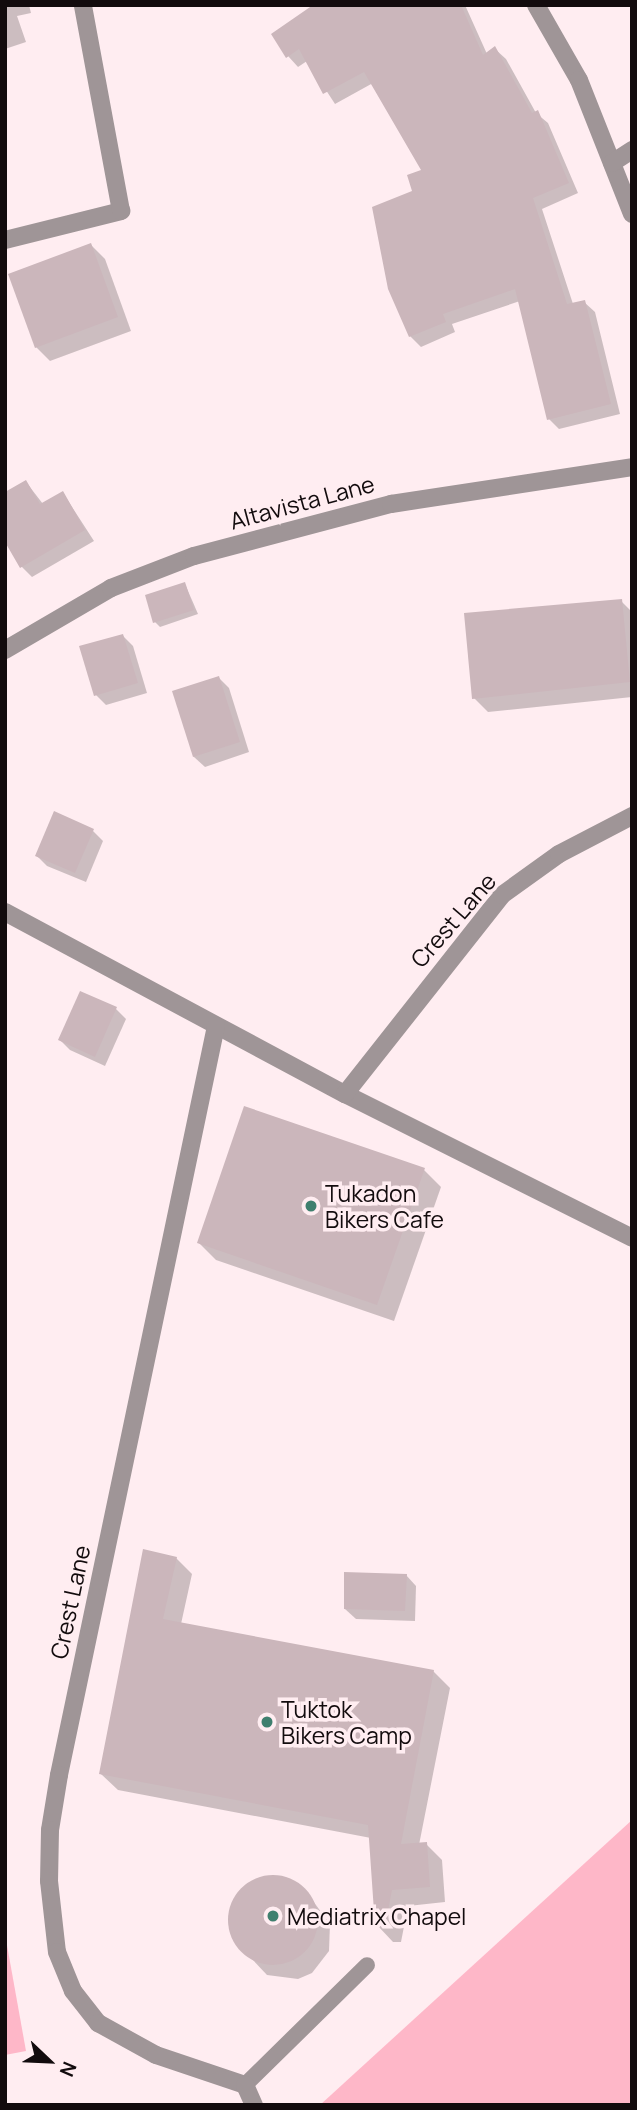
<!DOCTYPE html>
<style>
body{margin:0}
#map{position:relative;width:637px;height:2110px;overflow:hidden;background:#ffedf1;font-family:Manrope,sans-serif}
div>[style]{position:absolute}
.green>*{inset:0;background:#feb7c8}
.shadow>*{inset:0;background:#0003}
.building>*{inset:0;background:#cbb6bb}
.round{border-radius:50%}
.lane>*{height:16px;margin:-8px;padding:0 8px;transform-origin:8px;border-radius:8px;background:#9f9597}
.street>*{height:18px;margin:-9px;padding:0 9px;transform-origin:9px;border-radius:9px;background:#9f9597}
.dots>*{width:19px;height:19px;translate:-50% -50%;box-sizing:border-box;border:4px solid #ffedf1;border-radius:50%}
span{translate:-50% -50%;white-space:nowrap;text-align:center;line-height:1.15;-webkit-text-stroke:7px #ffedf1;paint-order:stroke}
.street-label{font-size:23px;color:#120b0d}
.poi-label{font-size:23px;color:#120b0d}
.left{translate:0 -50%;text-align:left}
.frame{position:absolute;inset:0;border:7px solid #120b0d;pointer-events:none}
.north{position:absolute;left:14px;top:2026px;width:70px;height:70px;-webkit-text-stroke:5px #ffedf1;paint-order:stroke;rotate:113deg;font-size:19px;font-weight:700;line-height:28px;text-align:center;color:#120b0d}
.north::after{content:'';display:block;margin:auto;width:24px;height:32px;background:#120b0d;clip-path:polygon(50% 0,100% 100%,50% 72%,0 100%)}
</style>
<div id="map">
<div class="green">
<i style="clip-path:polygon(632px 1820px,632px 2105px,320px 2105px)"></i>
<i style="clip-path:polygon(5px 1934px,26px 2051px,5px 2055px)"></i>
</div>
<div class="shadow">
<i style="clip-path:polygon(5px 5px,29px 5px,31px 13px,17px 16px,26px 42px,5px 49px)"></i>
<i style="clip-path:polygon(316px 5px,465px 5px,487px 54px,495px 49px,506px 59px,536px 113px,548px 123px,578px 193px,542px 209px,573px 304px,584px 302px,595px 312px,620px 414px,559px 429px,549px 419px,520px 301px,452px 324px,455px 332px,421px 347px,410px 336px,390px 288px,424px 171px,373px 83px,335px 104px,307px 61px,298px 67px,288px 56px)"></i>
<i style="clip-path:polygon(91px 245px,105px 259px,131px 331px,50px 361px,36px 347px)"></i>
<i style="clip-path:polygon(26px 482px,43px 504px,63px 493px,94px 541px,32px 577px,22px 567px)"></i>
<i style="clip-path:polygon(185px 584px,198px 614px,160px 627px,155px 622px)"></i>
<i style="clip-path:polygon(621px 601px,632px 612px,632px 697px,488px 712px,474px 698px)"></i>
<i style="clip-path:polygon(122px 635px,133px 646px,147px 693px,106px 705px,96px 695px)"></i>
<i style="clip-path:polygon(219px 678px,229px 688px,249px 752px,205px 767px,194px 757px,174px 692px)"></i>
<i style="clip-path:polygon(93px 831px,103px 841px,86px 882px,47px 866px,37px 856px)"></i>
<i style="clip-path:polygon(81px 993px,116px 1009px,126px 1019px,105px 1066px,70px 1050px,60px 1040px)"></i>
<i style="clip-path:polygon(424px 1170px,441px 1187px,394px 1321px,216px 1260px,199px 1243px)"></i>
<i style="clip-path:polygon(176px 1558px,192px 1574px,181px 1624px,433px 1671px,450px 1688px,419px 1845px,426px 1844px,442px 1860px,445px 1902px,408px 1906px,401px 1942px,393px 1942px,377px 1925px,371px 1838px,118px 1790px,101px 1774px)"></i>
<i style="clip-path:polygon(406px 1575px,416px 1586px,415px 1621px,356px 1619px,345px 1609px)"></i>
<i style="clip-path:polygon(277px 1877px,290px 1880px,310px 1897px,330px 1924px,329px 1951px,312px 1973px,298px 1979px,267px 1975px,232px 1938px,230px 1908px,248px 1884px)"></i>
</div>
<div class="building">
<i style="clip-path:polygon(313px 5px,461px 5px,483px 55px,495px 46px,532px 113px,538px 110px,569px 183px,533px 198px,567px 304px,585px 300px,611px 404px,547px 420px,515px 289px,443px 314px,446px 322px,409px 337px,388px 289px,372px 207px,412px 191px,407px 175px,421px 170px,364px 72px,323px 94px,299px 49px,286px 58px,271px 34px)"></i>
<i style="clip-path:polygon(91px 243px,118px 317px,35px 348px,8px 274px)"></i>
<i style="clip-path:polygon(26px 480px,40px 504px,63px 491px,85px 530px,20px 568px,5px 542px,5px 492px)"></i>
<i style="clip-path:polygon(185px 582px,194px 610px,153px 623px,145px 595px)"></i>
<i style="clip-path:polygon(622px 599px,630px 682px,472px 699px,464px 613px)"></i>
<i style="clip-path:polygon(123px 634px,138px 683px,94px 696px,79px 646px)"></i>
<i style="clip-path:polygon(219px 676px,240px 742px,193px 757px,172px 691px)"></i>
<i style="clip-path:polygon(54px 811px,94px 829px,75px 873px,35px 856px)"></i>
<i style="clip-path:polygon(80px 991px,117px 1007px,95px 1057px,58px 1040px)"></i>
<i style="clip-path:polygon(244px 1106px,425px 1168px,377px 1305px,197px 1243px)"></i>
<i style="clip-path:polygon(143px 1549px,177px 1557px,163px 1619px,434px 1670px,401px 1844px,427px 1842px,430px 1887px,392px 1890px,385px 1927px,375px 1926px,368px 1825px,99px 1774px)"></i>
<i style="clip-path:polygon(344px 1572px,407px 1574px,405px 1611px,344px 1609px)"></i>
<i class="round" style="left:228px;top:1875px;width:90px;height:90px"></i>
</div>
<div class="lane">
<i style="left:245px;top:2085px;width:171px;rotate:-44.5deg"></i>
</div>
<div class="street">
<i style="left:536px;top:5px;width:86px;rotate:60.2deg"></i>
<i style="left:579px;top:80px;width:144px;rotate:68.4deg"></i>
<i style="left:612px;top:163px;width:24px;rotate:-33deg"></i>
<i style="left:5px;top:240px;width:120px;rotate:-14deg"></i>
<i style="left:121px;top:211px;width:209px;rotate:-100.5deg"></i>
<i style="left:5px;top:650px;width:123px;rotate:-30.3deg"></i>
<i style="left:111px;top:588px;width:89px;rotate:-21.1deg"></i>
<i style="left:194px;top:556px;width:204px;rotate:-14.8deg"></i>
<i style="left:391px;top:504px;width:244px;rotate:-8.7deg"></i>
<i style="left:5px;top:912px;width:386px;rotate:28.2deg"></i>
<i style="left:345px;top:1094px;width:321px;rotate:26.6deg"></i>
<i style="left:216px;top:1026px;width:765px;rotate:101.84deg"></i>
<i style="left:59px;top:1775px;width:56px;rotate:99.3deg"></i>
<i style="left:50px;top:1830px;width:51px;rotate:91.1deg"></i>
<i style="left:49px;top:1881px;width:71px;rotate:83.6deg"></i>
<i style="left:57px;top:1952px;width:42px;rotate:67.7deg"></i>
<i style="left:73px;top:1991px;width:41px;rotate:52deg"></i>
<i style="left:98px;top:2023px;width:66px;rotate:28.9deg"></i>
<i style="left:156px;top:2055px;width:94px;rotate:18.6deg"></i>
<i style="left:245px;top:2085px;width:22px;rotate:66deg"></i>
<i style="left:345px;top:1094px;width:253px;rotate:-51.7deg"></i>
<i style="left:502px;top:895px;width:70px;rotate:-35.7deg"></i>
<i style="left:559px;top:854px;width:82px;rotate:-27.5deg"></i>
</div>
<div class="dots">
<i style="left:311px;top:1206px;background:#3f7f6e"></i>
<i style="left:267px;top:1722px;background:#3f7f6e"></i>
<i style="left:273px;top:1916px;background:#3f7f6e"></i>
</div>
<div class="street-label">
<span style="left:302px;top:502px;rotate:-15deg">Altavista Lane</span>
<span style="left:453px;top:920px;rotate:-49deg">Crest Lane</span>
<span style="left:70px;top:1602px;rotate:-78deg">Crest Lane</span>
</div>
<div class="poi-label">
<span class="left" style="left:325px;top:1206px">Tukadon<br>Bikers Cafe</span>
<span class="left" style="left:281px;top:1722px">Tuktok<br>Bikers Camp</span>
<span class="left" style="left:287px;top:1916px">Mediatrix Chapel</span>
</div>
<div class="frame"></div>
<div class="north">N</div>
</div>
